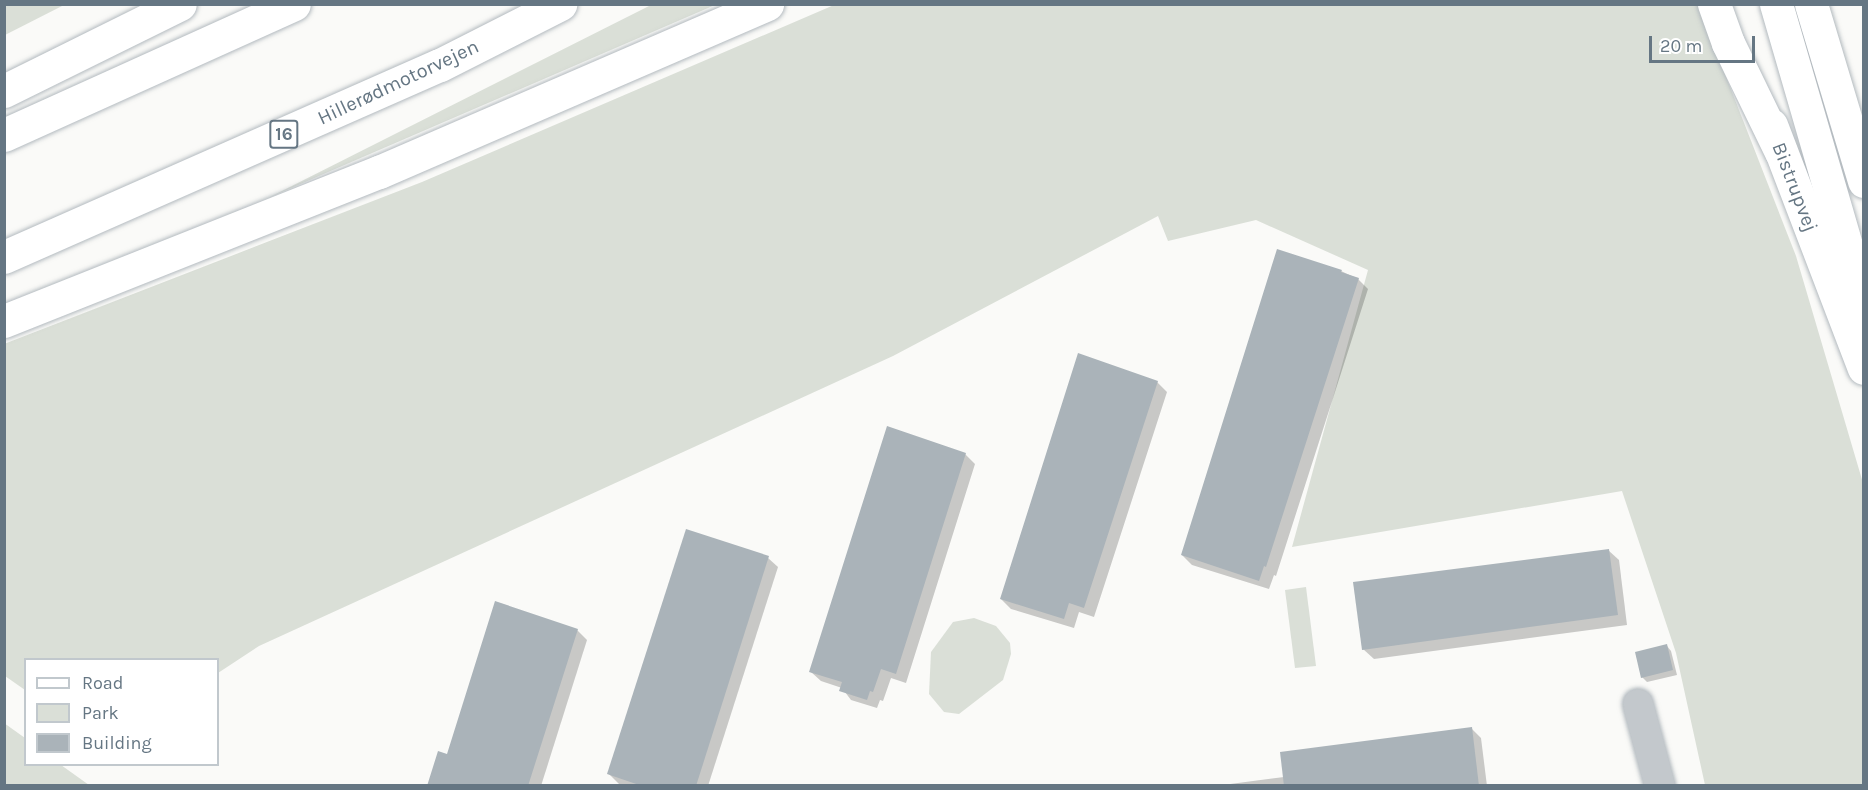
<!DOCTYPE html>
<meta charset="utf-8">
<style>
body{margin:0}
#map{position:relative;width:1868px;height:790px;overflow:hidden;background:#fafaf8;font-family:Karla,sans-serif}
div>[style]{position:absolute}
.green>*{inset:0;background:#dadfd7}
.shadow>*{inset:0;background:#0003}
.building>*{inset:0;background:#aab3b9}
.roads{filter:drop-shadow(0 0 2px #b3babf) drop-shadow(0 0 2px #b3babf)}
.minor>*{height:30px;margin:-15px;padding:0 15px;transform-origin:15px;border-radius:15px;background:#c3c8cc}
.secondary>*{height:33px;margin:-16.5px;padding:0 16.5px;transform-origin:16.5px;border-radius:16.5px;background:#fff}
.motorway>*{height:33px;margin:-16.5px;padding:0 16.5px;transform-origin:16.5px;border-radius:16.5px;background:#fff}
span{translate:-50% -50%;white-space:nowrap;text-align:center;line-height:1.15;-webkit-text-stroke:6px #fff;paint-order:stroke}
.shield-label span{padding:2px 4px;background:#fff;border:2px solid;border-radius:4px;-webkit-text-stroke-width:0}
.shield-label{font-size:18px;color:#657683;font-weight:700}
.street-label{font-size:20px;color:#657683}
.frame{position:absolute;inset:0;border:6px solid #657683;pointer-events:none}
.legend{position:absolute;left:24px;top:658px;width:195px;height:108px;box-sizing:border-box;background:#fff;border:2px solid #c1c8cd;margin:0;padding:8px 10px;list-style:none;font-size:18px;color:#657683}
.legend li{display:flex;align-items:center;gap:12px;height:30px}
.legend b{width:30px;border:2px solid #c1c8cd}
.scale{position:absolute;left:1649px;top:36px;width:106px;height:27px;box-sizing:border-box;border:3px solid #657683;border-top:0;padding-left:8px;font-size:18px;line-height:21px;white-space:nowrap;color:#657683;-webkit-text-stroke:4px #fff;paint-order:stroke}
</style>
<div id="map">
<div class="green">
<i style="clip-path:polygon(5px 4px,64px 4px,64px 5px,5px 35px)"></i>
<i style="clip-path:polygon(651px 4px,715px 5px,268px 198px,651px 5px)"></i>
<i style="clip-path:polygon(834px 5px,1698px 5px,1796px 256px,1863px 483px,1863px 785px,1705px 785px,1676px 653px,1622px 491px,1292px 547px,1368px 270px,1256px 220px,1168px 241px,1158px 216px,893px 356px,259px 646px,218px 673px,218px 660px,26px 660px,25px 690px,5px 676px,4px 344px,422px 182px)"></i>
<i style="clip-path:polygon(1306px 587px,1316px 666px,1295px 668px,1285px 590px)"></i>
<i style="clip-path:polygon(974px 618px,996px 626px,1010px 643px,1011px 654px,1003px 680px,959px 714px,944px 712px,929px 694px,931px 652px,953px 622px)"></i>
<i style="clip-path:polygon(4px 723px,25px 738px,26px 764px,61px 765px,89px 785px,5px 785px)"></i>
</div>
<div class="shadow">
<i style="clip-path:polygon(1341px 271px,1358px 279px,1368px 289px,1276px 576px,1274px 575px,1269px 589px,1192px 565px,1182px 555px)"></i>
<i style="clip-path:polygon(1157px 382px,1167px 392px,1094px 617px,1079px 612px,1074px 628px,1011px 609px,1001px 599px)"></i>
<i style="clip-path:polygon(965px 454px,975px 464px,906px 683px,891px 678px,883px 701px,880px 700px,877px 708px,851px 700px,842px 688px,821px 681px,811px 672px)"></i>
<i style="clip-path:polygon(1608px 550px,1619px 560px,1627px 625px,1374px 659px,1363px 649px)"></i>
<i style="clip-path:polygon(768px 558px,778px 567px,708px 786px,619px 784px,609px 774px)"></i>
<i style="clip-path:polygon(577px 630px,587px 640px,541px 786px,434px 786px,448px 756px)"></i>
<i style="clip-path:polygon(1667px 646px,1671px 651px,1677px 675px,1647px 682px,1642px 677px)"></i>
<i style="clip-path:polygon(1471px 728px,1481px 738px,1487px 786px,1215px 786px,1284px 777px)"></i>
</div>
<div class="building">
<i style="clip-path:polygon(1277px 249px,1342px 270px,1341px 272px,1359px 278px,1266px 567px,1264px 566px,1259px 581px,1181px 555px)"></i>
<i style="clip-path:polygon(1078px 353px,1158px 381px,1084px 608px,1069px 603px,1064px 619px,1000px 599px)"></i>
<i style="clip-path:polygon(887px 426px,966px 453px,896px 674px,881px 669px,873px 692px,870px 691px,867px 700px,839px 691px,842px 682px,809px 672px)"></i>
<i style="clip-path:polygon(686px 529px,769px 556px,696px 786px,642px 786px,607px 774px)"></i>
<i style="clip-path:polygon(1609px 549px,1618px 615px,1362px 650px,1353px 582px)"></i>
<i style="clip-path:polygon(495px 601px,578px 629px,528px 786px,427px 786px,438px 751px,447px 754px)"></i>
<i style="clip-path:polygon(1667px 644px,1673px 670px,1641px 678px,1635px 652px)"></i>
<i style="clip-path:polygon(1472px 727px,1479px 786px,1284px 786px,1280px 752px)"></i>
</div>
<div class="roads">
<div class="minor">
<i style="left:1638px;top:704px;width:85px;rotate:75deg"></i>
</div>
<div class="secondary">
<i style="left:1776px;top:4px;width:315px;rotate:73.8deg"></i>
<i style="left:1771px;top:125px;width:260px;rotate:69.1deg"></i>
</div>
<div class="motorway">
<i style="left:1714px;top:4px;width:41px;rotate:70.3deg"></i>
<i style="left:1728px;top:43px;width:121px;rotate:64.1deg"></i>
<i style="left:1811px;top:4px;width:185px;rotate:73.3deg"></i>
<i style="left:4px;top:91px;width:196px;rotate:-26.3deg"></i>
<i style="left:4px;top:135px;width:318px;rotate:-24.3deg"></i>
<i style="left:4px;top:257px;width:476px;rotate:-23.8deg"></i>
<i style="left:440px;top:65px;width:135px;rotate:-26.9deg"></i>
<i style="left:4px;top:321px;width:404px;rotate:-21.7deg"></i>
<i style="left:379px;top:172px;width:423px;rotate:-23.4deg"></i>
</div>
</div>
<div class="shield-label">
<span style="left:284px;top:134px">16</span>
</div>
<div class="street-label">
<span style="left:398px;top:82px;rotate:-25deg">Hillerødmotorvejen</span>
<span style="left:1795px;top:187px;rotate:69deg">Bistrupvej</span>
</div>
<div class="frame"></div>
<ul class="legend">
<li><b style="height:8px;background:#fff"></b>Road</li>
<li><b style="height:16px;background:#dadfd7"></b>Park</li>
<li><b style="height:16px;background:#aab3b9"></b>Building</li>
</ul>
<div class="scale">20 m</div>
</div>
